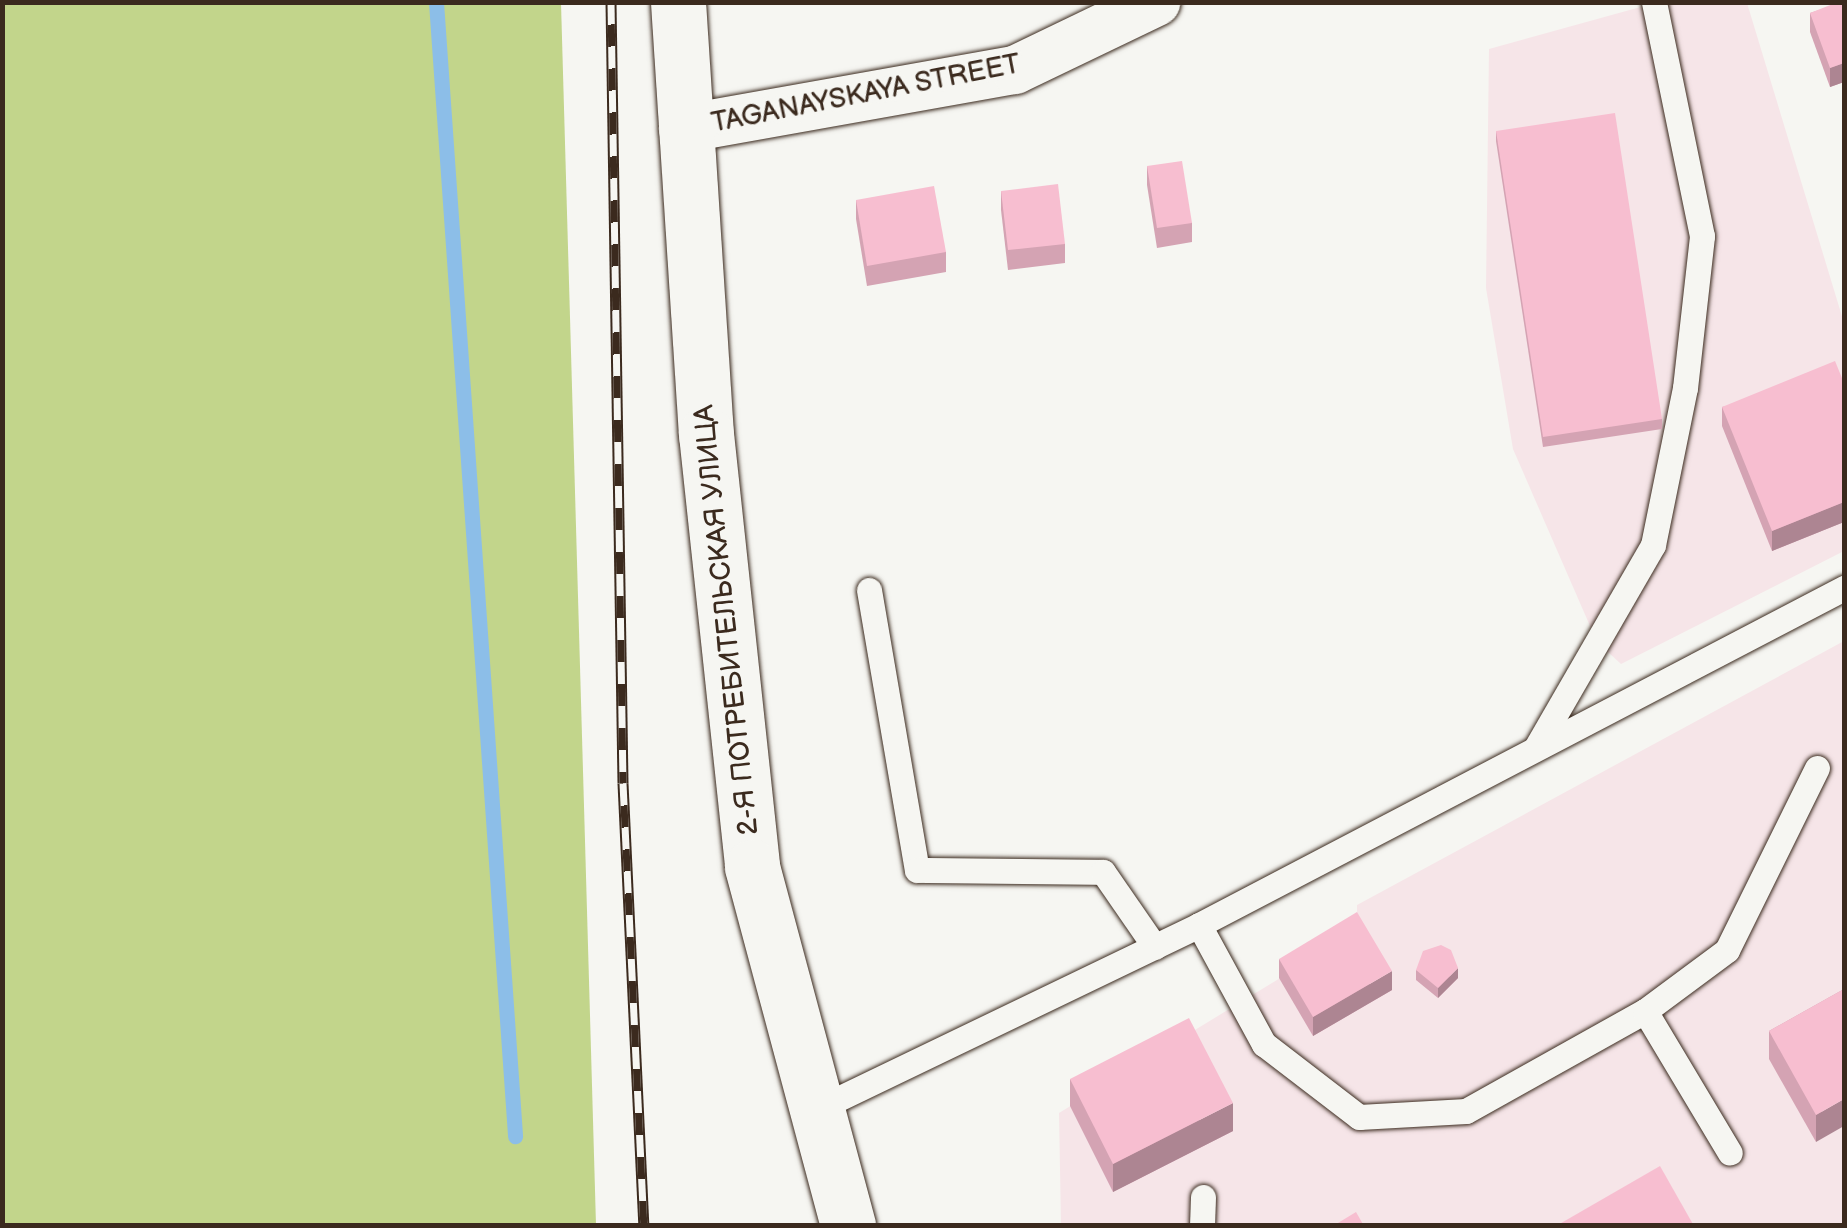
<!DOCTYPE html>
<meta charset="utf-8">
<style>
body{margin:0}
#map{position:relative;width:1847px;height:1228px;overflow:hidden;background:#f6f6f2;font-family:"Balsamiq Sans",sans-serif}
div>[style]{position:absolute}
.built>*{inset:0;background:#f6e5e8}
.green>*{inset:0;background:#c2d58b}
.stream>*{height:15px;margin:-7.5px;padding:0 7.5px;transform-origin:7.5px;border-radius:7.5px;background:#8cbee8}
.roads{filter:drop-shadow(0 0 2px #3b2a1e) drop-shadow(0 0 2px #3b2a1e)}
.service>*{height:25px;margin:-12.5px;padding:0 12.5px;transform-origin:12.5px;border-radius:12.5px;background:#f6f6f2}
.minor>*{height:48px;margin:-24px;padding:0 24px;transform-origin:24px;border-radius:24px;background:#f6f6f2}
.tertiary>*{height:55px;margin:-27.5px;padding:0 27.5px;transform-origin:27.5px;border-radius:27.5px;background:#f6f6f2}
.rail>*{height:11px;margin-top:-5.5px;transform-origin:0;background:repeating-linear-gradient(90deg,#f6f6f2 0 22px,#3b2a1e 0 44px);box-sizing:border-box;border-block:2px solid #3b2a1e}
.wall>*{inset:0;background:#d4a3b3}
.shaded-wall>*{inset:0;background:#ad8592}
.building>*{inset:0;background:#f7bed0}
span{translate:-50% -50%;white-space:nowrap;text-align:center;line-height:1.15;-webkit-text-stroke:8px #f6f6f2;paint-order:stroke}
.street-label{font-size:28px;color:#3b2a1e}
.frame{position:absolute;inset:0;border:5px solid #3b2a1e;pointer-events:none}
</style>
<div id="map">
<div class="built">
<i style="clip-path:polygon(1655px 3px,1747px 3px,1844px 323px,1844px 551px,1621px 664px,1597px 642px,1513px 449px,1486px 288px,1489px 49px)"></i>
<i style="clip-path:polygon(1844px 641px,1844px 1225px,1061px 1225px,1059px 1113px,1357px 931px,1357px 905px)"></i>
</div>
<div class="green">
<i style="clip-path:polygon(2px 3px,561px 3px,596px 1225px,3px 1225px)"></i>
</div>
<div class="stream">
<i style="left:436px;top:2px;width:1137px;rotate:86.01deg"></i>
</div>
<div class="roads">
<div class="service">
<i style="left:869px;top:590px;width:284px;rotate:80.3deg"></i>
<i style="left:917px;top:870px;width:186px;rotate:0.6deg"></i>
<i style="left:1103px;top:872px;width:91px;rotate:55.3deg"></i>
<i style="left:1537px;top:746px;width:232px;rotate:-60deg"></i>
<i style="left:1653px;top:545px;width:160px;rotate:-78.5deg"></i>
<i style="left:1685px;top:388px;width:153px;rotate:-83.6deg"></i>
<i style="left:1702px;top:236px;width:239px;rotate:-101.6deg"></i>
<i style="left:1199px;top:925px;width:136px;rotate:61.4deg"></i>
<i style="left:1264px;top:1044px;width:120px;rotate:37.5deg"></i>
<i style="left:1359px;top:1117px;width:107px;rotate:-3.2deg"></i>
<i style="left:1466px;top:1111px;width:205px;rotate:-29.2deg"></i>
<i style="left:1645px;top:1011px;width:102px;rotate:-36.6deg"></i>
<i style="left:1727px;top:950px;width:203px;rotate:-63.7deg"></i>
<i style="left:1645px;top:1011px;width:165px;rotate:59.1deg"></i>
<i style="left:815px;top:1110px;width:426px;rotate:-25.7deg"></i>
<i style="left:1199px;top:925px;width:728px;rotate:-27.59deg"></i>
<i style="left:1202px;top:1226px;width:29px;rotate:-88deg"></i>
</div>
<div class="minor">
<i style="left:683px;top:129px;width:337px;rotate:-10.1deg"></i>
<i style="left:1015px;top:70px;width:157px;rotate:-25.7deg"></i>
</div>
<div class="tertiary">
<i style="left:678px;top:2px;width:433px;rotate:86.3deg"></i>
<i style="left:706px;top:434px;width:435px;rotate:83.9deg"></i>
<i style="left:752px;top:867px;width:372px;rotate:75deg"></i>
</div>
</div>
<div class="rail">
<i style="left:611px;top:2px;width:781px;rotate:89.12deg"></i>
<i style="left:623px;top:783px;width:443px;rotate:87.3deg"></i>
</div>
<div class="wall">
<i style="clip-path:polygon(1844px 2px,1844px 82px,1830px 87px,1810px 32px,1810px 13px)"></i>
<i style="clip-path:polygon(1496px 131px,1662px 419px,1662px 429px,1543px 447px,1496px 141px)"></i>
<i style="clip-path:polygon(1147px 166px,1192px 223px,1192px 242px,1157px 248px,1147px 185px)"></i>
<i style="clip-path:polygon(1001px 191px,1065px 244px,1065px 263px,1008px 270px,1001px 210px)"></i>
<i style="clip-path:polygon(856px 200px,946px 252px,946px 272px,867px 286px,856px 219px)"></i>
<i style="clip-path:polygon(1844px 383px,1844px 522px,1772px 551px,1722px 426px,1722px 407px)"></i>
<i style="clip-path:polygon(1279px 959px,1392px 990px,1313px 1036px,1279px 978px)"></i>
<i style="clip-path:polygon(1416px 970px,1458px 978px,1438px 998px,1416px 980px)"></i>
<i style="clip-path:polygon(1844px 989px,1816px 1142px,1769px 1059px,1769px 1031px)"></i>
<i style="clip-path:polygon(1070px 1079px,1233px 1131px,1113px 1192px,1070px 1106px)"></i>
</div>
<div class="shaded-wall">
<i style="clip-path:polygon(1844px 63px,1844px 82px,1830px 87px,1830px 68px)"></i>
<i style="clip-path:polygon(1844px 502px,1844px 522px,1772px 551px,1772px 531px)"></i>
<i style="clip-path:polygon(1458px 968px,1458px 978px,1438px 998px,1438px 988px)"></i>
<i style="clip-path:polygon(1392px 971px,1392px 990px,1313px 1036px,1313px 1017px)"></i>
<i style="clip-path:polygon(1844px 1099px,1844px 1126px,1816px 1142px,1816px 1115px)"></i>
<i style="clip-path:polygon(1233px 1103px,1233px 1131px,1113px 1192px,1113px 1164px)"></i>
</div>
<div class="building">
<i style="clip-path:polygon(1838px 2px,1844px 2px,1844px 63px,1830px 68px,1810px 13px)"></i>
<i style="clip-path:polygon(1615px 113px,1662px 419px,1543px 437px,1496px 131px)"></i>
<i style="clip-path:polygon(1182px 161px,1192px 223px,1157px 228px,1147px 166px)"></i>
<i style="clip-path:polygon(1058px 184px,1065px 244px,1008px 250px,1001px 191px)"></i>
<i style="clip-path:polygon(934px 186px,946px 252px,867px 266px,856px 200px)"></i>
<i style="clip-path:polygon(1835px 361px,1844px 383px,1844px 502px,1772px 531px,1722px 407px)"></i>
<i style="clip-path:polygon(1357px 912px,1392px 971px,1313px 1017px,1279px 959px)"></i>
<i style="clip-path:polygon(1441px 945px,1451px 950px,1458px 968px,1438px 988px,1416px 970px,1423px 951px)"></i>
<i style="clip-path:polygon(1844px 989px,1844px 1099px,1816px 1115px,1769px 1031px)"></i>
<i style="clip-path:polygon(1189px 1018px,1233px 1103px,1113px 1164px,1070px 1079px)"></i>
<i style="clip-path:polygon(1660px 1166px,1694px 1226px,1556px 1226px)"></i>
<i style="clip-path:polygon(1356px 1212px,1364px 1226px,1333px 1226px)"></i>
</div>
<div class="street-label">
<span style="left:866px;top:94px;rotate:-11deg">TAGANAYSKAYA STREET</span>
<span style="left:727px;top:620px;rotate:-96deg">2-Я ПОТРЕБИТЕЛЬСКАЯ УЛИЦА</span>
</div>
<div class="frame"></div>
</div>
